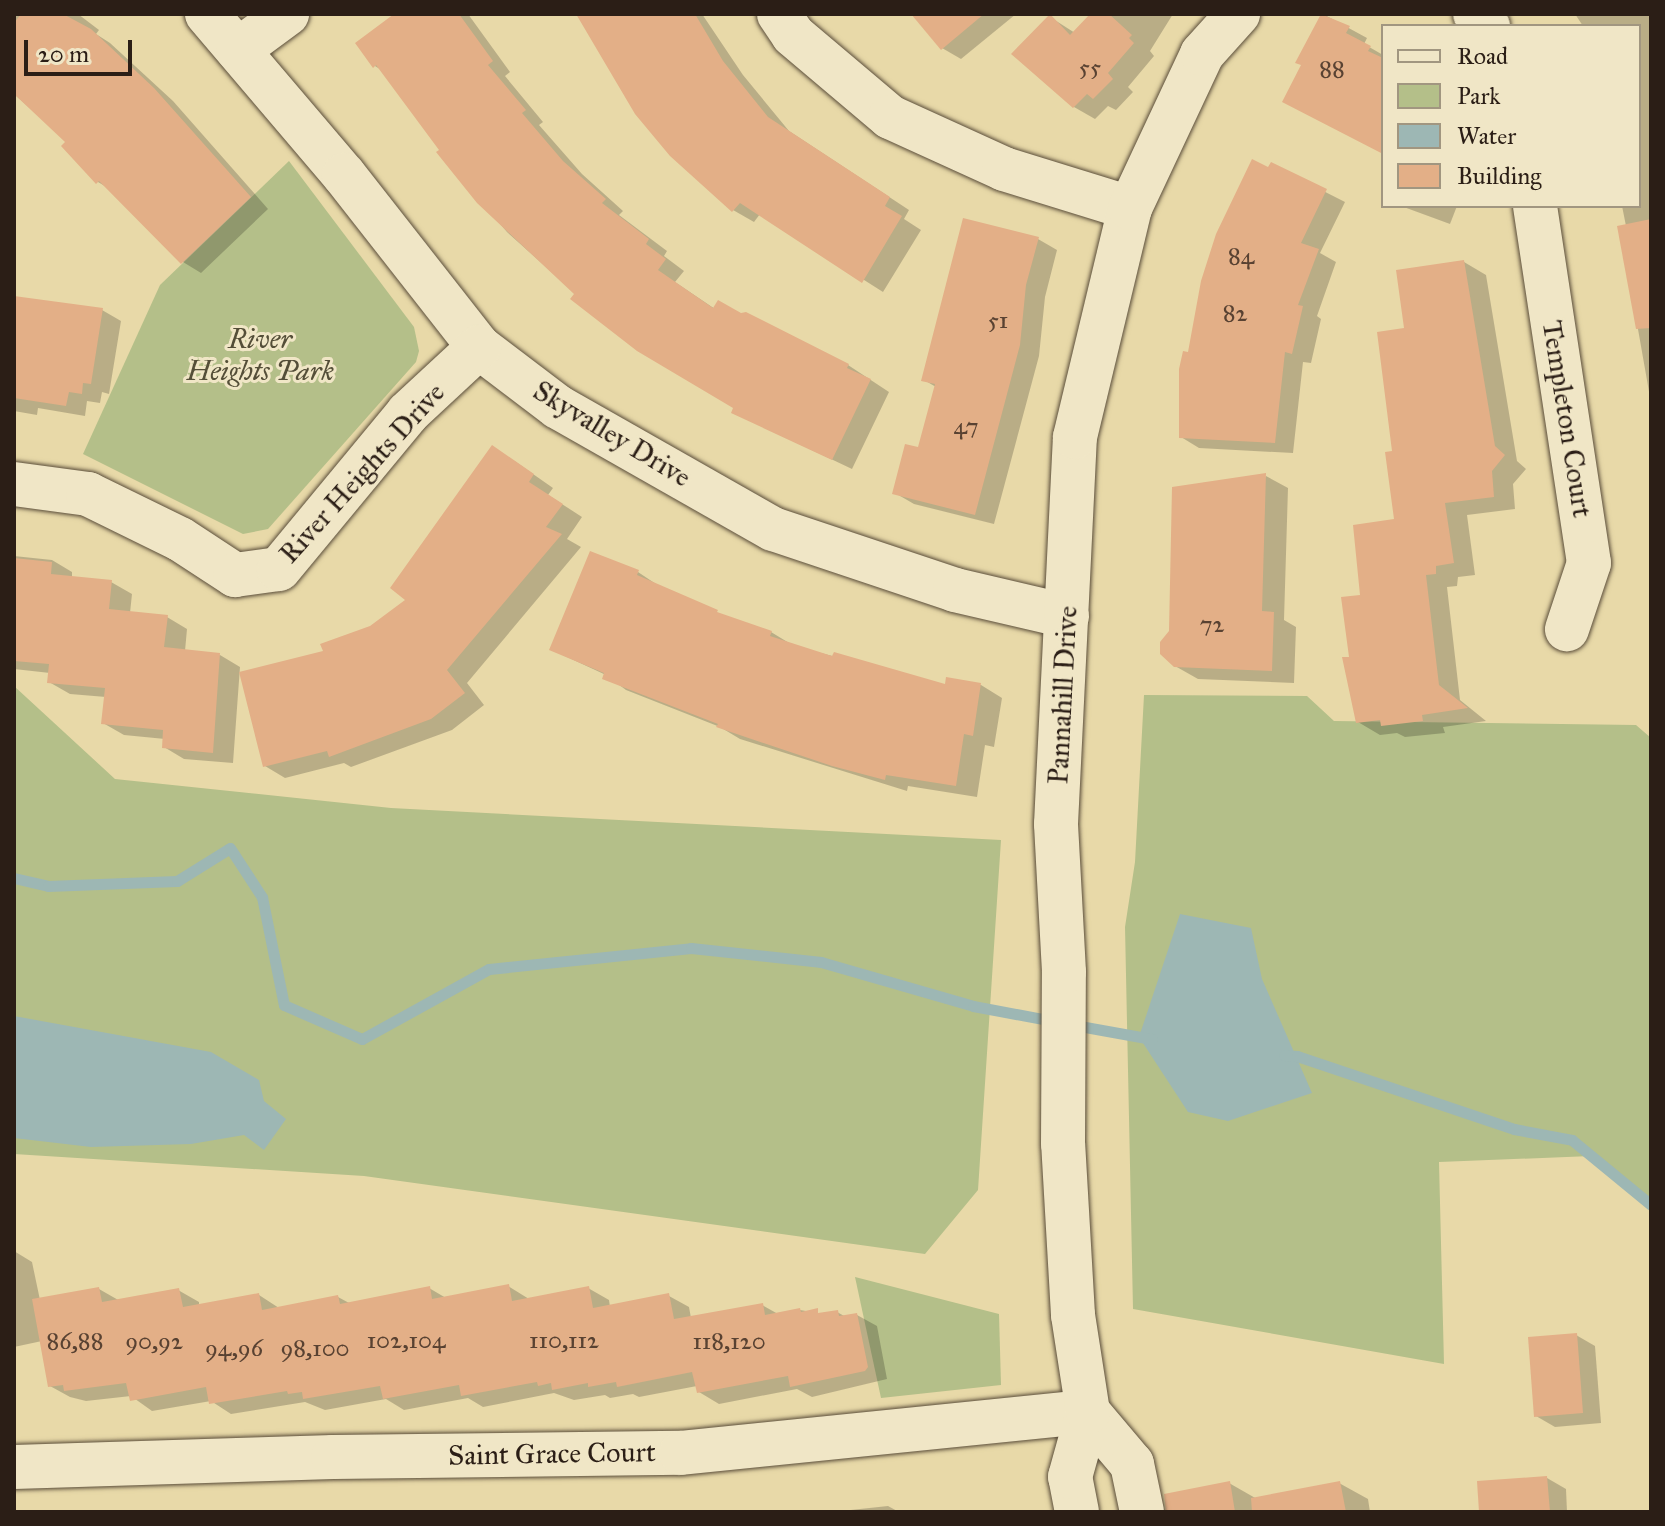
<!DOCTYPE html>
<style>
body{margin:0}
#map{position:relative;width:1665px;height:1526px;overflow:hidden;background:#e8d9a8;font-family:"IM FELL Great Primer",serif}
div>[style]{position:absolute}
.green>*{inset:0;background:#b4bf89}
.water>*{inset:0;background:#9db7b4}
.shadow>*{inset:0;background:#0003}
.stream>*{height:11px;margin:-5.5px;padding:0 5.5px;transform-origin:5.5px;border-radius:5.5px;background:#9db7b4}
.building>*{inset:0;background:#e3af87}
.roads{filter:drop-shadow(0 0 2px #5a4d3a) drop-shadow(0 0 2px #5a4d3a)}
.minor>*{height:44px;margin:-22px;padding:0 22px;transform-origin:22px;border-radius:22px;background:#f0e6c6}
span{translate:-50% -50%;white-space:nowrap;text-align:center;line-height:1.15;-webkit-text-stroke:6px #f0e6c6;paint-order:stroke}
.number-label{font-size:24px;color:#594232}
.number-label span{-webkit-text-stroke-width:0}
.park-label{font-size:28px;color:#544e38;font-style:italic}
.street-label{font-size:28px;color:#2b1e16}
.frame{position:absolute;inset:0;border:16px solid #2b1e16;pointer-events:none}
.legend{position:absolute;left:1381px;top:24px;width:260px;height:184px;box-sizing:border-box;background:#f0e6c6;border:2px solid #a19680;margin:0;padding:10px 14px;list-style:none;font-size:24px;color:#2b1e16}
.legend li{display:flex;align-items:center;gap:16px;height:40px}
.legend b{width:40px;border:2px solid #a19680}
.scale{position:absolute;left:24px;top:40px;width:108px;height:36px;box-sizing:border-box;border:4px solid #2b1e16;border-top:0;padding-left:10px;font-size:24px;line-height:28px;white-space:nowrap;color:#2b1e16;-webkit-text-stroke:6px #f0e6c6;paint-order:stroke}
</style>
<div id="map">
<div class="green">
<i style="clip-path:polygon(289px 161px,414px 327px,419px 351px,416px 362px,268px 529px,243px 534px,83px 454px,160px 285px)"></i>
<i style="clip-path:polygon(14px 686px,115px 779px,391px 808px,1001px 840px,978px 1190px,925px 1254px,364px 1176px,14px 1154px)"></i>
<i style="clip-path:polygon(1144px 695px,1307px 696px,1334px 721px,1636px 725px,1651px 738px,1651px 1199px,1591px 1156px,1439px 1162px,1444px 1364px,1133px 1309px,1125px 927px,1135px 862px)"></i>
<i style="clip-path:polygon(855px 1277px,999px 1314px,1001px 1385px,881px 1398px)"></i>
</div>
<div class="water">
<i style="clip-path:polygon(1180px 914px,1251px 928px,1262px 979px,1312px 1093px,1228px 1121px,1188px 1112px,1139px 1037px)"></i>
<i style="clip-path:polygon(14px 1016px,211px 1052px,259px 1080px,264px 1101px,286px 1119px,264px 1150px,244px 1135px,191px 1144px,91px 1147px,14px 1138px)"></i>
</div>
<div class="shadow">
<i style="clip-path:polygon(14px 14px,78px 14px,99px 30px,96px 34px,110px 43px,173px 101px,268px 209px,201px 273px,183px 262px,110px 189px,98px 182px,68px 142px,14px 94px)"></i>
<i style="clip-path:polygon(397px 14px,468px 14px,510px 72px,505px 76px,543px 122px,539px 125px,582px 174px,623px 211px,619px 215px,667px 251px,664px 256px,684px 271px,675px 282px,715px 309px,746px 314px,848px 365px,889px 392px,852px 469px,734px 413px,736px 407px,576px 294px,507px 232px,439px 152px,441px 150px,383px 71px,375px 66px)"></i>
<i style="clip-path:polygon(579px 14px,702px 14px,743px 75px,789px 131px,909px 210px,904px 219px,921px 230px,883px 292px,760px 214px,754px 222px,733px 210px)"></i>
<i style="clip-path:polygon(913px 14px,1016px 14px,961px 59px,942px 48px)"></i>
<i style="clip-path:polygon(1093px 14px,1173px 14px,1150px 51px,1154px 56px,1128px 87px,1133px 92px,1116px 110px,1108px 106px,1095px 119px,1074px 107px,1050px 17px,1075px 33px)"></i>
<i style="clip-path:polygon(1323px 14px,1367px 38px,1364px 44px,1383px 55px,1383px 122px,1298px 62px)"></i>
<i style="clip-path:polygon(1575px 14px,1651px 14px,1651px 403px,1620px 227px,1626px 226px,1622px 206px,1639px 206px,1639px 26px,1583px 26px)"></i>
<i style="clip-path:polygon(1272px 165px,1345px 202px,1320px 253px,1336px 262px,1317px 316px,1321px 319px,1311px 363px,1303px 362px,1293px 453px,1199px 448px,1181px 437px,1190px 354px)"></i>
<i style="clip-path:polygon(1401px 206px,1457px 206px,1450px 224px)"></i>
<i style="clip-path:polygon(1038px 239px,1057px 250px,1045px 297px,1039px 356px,994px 524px,914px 504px,895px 493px,919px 450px,936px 387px,924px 380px)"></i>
<i style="clip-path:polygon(1464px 262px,1486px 275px,1517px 461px,1526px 469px,1513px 484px,1515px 509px,1467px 515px,1475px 575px,1458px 577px,1457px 586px,1447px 587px,1460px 700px,1486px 721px,1443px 727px,1445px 733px,1405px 737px,1397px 733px,1380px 735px,1358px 722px,1351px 658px,1362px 597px,1397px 521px,1394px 453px,1406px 330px)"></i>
<i style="clip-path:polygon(14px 298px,102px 310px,121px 321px,109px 394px,102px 392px,100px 403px,87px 401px,85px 416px,38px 408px,37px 415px,14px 411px)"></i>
<i style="clip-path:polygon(513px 460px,553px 488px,548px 495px,582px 517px,567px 539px,581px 547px,467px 683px,484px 705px,452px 730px,351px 767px,344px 763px,285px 778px,265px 766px,326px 652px,371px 628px,408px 600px)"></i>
<i style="clip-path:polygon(1266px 476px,1288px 488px,1284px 620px,1296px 627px,1294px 683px,1198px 679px,1175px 666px)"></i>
<i style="clip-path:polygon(14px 556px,52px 560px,72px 572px,72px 578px,111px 582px,132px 594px,130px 613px,167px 617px,187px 629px,185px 651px,220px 655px,240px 667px,233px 763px,184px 759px,164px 747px,165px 739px,124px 735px,103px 723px,106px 697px,70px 694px,49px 682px,50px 673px,14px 669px)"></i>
<i style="clip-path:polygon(638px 572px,659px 586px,730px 619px,771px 632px,794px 646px,947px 686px,981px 685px,1002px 698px,994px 747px,985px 745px,977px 797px,908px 786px,907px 791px,740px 739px,720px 727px,626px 690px,606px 675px,552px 650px)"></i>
<i style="clip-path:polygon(14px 1251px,32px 1262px,40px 1300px,99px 1289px,120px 1301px,178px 1290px,199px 1302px,199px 1306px,259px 1295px,279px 1308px,338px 1297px,351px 1304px,429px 1288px,446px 1298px,508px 1286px,529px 1299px,588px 1288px,609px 1300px,610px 1307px,669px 1296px,689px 1307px,691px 1318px,762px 1305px,778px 1314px,800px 1310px,824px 1314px,837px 1312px,846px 1317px,857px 1315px,877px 1326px,887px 1379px,812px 1397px,797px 1389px,719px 1404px,699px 1392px,697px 1386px,639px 1397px,633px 1394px,610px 1398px,605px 1395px,574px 1400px,554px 1393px,483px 1407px,468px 1398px,404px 1410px,386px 1399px,325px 1410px,305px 1402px,231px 1414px,211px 1401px,152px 1411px,131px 1396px,86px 1401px,70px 1397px,50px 1386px,42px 1341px,14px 1347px)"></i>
<i style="clip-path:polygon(1576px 1335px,1595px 1346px,1601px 1423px,1555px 1427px,1536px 1416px)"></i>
<i style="clip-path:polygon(1547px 1478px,1566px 1489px,1567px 1512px,1481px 1512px)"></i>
<i style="clip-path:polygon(1229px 1483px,1257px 1499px,1339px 1483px,1368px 1499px,1370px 1512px,1195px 1512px)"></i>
<i style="clip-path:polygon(888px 1506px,899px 1512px,832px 1512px)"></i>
<i style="clip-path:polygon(967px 1510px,971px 1512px,941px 1512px)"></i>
</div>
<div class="stream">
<i style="left:14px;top:878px;width:35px;rotate:13deg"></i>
<i style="left:48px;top:886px;width:129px;rotate:-2.2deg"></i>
<i style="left:177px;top:881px;width:62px;rotate:-31.9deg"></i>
<i style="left:230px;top:848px;width:59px;rotate:56.9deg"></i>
<i style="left:262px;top:897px;width:110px;rotate:78.5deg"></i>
<i style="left:284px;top:1005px;width:85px;rotate:23.6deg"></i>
<i style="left:362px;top:1039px;width:145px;rotate:-28.9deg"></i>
<i style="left:489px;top:969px;width:203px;rotate:-5.9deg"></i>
<i style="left:691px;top:948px;width:131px;rotate:6.1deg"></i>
<i style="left:821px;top:962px;width:158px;rotate:16.1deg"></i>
<i style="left:973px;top:1006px;width:81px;rotate:10.6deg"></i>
<i style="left:1074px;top:1025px;width:79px;rotate:10.2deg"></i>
<i style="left:1284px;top:1055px;width:13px;rotate:4deg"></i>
<i style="left:1297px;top:1056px;width:229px;rotate:18.6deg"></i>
<i style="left:1514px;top:1129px;width:59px;rotate:10.7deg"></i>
<i style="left:1572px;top:1140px;width:102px;rotate:39.4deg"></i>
</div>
<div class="building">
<i style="clip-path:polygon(21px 14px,63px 14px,91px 29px,154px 88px,251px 197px,181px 264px,99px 181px,96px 184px,61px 146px,65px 142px,14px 94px,14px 23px)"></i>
<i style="clip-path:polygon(394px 14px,459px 14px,493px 61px,488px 65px,526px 110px,522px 113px,563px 161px,606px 199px,602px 203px,649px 239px,646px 244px,666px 259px,658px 270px,713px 308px,718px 300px,741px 313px,746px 312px,849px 364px,847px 368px,871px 379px,832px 460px,731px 413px,733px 408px,637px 351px,570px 299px,574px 294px,477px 203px,436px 152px,439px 150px,376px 65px,373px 68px,355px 43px)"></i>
<i style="clip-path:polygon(576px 14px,695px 14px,723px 61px,768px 117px,890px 197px,885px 206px,902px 216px,862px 283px,740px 203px,732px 212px,670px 156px,635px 114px)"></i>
<i style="clip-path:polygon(911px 14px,984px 14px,941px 50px)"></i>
<i style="clip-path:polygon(1050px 14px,1070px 35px,1090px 14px,1109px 14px,1132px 35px,1129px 38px,1134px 43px,1108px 73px,1113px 79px,1093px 99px,1087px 94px,1073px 108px,1011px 54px)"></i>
<i style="clip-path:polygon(1321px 14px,1350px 26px,1346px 33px,1371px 46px,1368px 51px,1383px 58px,1383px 154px,1282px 102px,1301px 65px,1295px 63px)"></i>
<i style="clip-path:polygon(1252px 159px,1268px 167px,1271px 162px,1327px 189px,1301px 243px,1319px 249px,1298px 305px,1303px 306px,1292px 354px,1285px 352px,1275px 443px,1179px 438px,1179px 369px,1183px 351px,1188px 352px,1201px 281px,1216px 234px)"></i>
<i style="clip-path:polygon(963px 218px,1039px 237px,1026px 285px,1020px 345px,975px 515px,892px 494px,905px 444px,918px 447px,935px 384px,921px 381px)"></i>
<i style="clip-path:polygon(1651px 219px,1651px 328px,1636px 329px,1617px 226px)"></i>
<i style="clip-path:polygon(1464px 260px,1495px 446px,1505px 455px,1492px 471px,1494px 497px,1445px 503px,1454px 563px,1436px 566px,1436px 574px,1426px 575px,1439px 685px,1468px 708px,1422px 715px,1423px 721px,1381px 726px,1380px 720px,1356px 723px,1342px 657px,1349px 657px,1341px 597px,1360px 595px,1353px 525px,1394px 519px,1385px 452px,1392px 451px,1377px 332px,1404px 328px,1396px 270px)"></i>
<i style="clip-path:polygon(14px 296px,103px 308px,91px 384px,83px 383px,82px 394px,69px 392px,66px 406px,14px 398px)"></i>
<i style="clip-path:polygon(492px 445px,534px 474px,529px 482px,563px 504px,546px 527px,562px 534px,447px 670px,465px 693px,431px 719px,329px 757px,327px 751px,263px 767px,239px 672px,323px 651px,320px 644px,370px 626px,405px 600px,390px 588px)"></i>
<i style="clip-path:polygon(1266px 473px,1262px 611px,1274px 612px,1272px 671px,1174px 667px,1160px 654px,1160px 642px,1169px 631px,1172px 487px)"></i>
<i style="clip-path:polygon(590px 551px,639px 570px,637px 575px,718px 610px,717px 612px,772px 631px,770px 636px,832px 656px,834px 652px,945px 684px,946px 677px,981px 683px,973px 736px,964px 734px,956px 786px,886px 775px,885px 780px,832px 766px,716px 727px,718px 724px,602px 679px,604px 673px,549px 650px)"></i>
<i style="clip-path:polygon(14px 558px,52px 562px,51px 574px,112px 580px,109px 609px,168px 615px,164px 647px,220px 653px,213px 753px,162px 748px,163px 730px,101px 724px,105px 688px,47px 683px,49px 664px,14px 661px)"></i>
<i style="clip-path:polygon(509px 1284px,512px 1301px,589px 1286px,593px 1308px,669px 1293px,674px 1319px,763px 1303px,765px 1315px,800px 1308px,801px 1312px,818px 1308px,818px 1313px,838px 1310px,839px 1316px,857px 1313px,868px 1367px,865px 1371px,790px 1387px,788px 1376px,697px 1393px,692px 1372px,617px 1387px,616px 1382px,588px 1387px,588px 1383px,552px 1390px,551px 1383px,538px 1386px,537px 1382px,461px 1396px,459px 1385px,383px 1399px,380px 1386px,303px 1399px,302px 1392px,288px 1394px,287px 1391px,209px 1404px,206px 1387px,130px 1401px,126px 1383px,64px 1391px,63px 1385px,48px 1387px,32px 1299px,99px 1287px,102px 1302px,179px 1288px,183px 1307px,259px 1293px,262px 1310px,338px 1295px,340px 1304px,430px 1286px,432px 1299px)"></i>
<i style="clip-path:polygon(1577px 1333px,1583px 1413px,1534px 1417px,1528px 1337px)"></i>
<i style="clip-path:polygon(1547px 1476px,1550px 1512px,1479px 1512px,1477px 1481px)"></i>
<i style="clip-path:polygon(1230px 1481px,1235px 1512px,1166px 1512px,1164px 1494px)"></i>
<i style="clip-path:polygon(1340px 1481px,1346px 1512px,1252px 1512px,1251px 1498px)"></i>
</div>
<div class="roads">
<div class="minor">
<i style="left:207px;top:14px;width:211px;rotate:49.6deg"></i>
<i style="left:344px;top:175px;width:219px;rotate:51.9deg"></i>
<i style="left:479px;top:347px;width:99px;rotate:37.2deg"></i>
<i style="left:558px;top:407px;width:247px;rotate:29.6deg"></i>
<i style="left:773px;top:529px;width:192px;rotate:18.5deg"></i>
<i style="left:955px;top:590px;width:115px;rotate:13.1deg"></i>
<i style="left:779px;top:14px;width:25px;rotate:56deg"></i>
<i style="left:793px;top:35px;width:127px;rotate:40.2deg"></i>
<i style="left:890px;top:117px;width:125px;rotate:24.5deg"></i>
<i style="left:1004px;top:169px;width:132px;rotate:17.2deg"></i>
<i style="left:1475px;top:14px;width:18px;rotate:43deg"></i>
<i style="left:238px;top:50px;width:61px;rotate:-36.3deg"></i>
<i style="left:1535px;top:206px;width:361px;rotate:81.4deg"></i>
<i style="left:1589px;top:563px;width:70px;rotate:108.4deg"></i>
<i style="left:14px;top:484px;width:75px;rotate:7.7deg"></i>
<i style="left:88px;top:494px;width:102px;rotate:26.1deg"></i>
<i style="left:180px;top:539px;width:66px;rotate:33.2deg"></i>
<i style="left:235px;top:575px;width:44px;rotate:-7.8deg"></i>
<i style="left:279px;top:569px;width:202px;rotate:-50.4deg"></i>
<i style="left:408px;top:413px;width:97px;rotate:-42.9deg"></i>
<i style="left:1088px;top:1412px;width:68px;rotate:49.8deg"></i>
<i style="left:1132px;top:1464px;width:49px;rotate:78.2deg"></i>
<i style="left:14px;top:1467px;width:319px;rotate:-1.8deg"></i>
<i style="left:333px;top:1457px;width:348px;rotate:-0.7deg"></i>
<i style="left:681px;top:1453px;width:409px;rotate:-5.8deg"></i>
<i style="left:1077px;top:1512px;width:36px;rotate:-101deg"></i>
<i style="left:1070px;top:1477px;width:67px;rotate:-74.5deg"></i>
<i style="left:1088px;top:1412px;width:98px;rotate:-98.8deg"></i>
<i style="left:1073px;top:1315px;width:171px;rotate:-93.3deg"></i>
<i style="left:1063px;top:1144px;width:172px;rotate:-89.7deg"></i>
<i style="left:1064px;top:972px;width:148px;rotate:-93.1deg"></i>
<i style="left:1056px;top:824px;width:387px;rotate:-87.2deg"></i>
<i style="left:1075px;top:437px;width:236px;rotate:-76.5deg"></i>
<i style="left:1130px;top:208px;width:170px;rotate:-64.9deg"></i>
<i style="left:1202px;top:54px;width:54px;rotate:-48deg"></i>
</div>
</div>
<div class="number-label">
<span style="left:1090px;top:68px">55</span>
<span style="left:1332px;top:70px">88</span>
<span style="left:1241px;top:257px">84</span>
<span style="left:1235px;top:314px">82</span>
<span style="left:998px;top:321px">51</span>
<span style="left:966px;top:427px">47</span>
<span style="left:1212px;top:625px">72</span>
<span style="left:406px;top:1341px">102,104</span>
<span style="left:564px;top:1341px">110,112</span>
<span style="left:75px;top:1342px">86,88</span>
<span style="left:154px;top:1342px">90,92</span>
<span style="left:729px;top:1342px">118,120</span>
<span style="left:234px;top:1349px">94,96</span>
<span style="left:315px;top:1349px">98,100</span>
</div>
<div class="park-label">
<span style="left:260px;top:355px">River<br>Heights Park</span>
</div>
<div class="street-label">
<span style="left:1567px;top:419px;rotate:81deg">Templeton Court</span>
<span style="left:612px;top:434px;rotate:31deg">Skyvalley Drive</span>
<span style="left:362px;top:473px;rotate:-48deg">River Heights Drive</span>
<span style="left:1063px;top:695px;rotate:-87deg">Pannahill Drive</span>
<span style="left:552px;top:1454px;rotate:-1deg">Saint Grace Court</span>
</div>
<div class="frame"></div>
<ul class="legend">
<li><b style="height:10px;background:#f0e6c6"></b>Road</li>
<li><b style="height:22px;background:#b4bf89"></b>Park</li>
<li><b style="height:22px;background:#9db7b4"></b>Water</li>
<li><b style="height:22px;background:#e3af87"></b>Building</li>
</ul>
<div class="scale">20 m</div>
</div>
